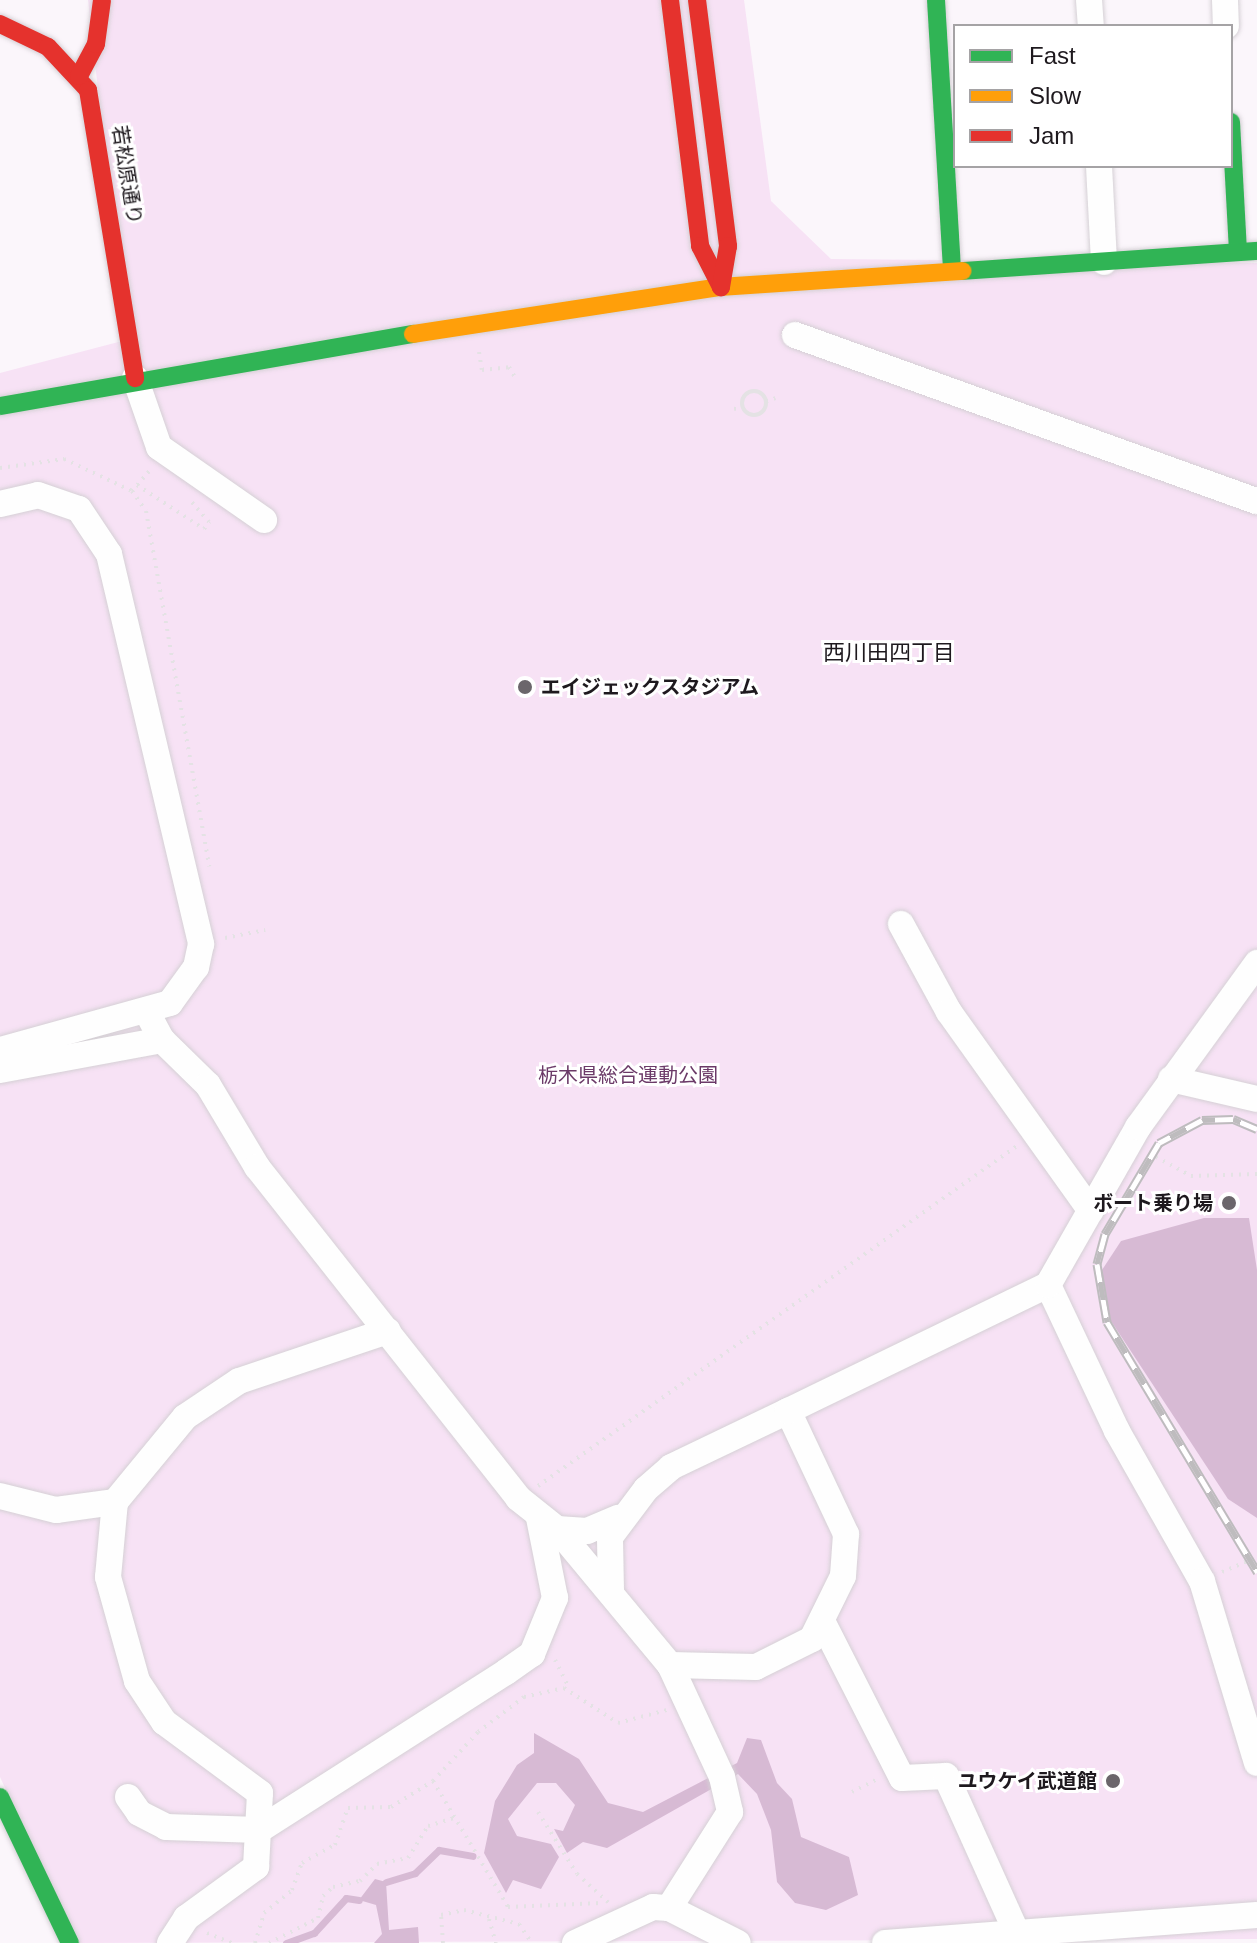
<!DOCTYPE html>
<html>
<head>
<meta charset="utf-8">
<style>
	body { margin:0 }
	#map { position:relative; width:1257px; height:1943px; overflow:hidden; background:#fbf6fb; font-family:Helvetica,"Noto Sans JP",sans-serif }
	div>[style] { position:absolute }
	.green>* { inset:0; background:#f7e2f5 }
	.water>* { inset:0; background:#d7bad4 }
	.stream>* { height:7px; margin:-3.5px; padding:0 3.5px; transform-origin:3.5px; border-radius:3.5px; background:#d7bad4 }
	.path>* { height:4px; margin-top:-2px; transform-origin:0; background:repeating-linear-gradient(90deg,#e4e2e4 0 2px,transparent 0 8px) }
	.path>.ring { margin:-2px; padding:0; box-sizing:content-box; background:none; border:4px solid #e4e2e4; border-radius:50% }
	.roads { filter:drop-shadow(0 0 2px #d5d0d5) drop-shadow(0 0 2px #d5d0d5) }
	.street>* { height:26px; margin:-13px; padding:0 13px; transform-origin:13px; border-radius:13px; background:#fefefe }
	.fast>* { height:18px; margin:-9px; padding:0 9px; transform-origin:9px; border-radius:9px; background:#30b455 }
	.slow>* { height:18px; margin:-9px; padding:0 9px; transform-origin:9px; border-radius:9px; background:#ff9f0a }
	.jam>* { height:18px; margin:-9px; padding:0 9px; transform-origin:9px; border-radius:9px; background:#e5322d }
	.rail>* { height:9px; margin-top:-4.5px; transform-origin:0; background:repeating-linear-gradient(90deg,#fff 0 18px,#bebcbe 0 36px); box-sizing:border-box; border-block:2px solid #bebcbe }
	.dots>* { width:22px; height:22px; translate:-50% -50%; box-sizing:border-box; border:4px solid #fff; border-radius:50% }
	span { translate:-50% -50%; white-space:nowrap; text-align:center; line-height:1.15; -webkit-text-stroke:6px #fff; paint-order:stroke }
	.street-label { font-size:20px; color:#1e191e }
	.poi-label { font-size:20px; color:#1e191e; font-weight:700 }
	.left { translate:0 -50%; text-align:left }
	.right { translate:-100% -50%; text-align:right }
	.park-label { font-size:20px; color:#6b3a68 }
	.neighbourhood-label { font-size:22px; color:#1e191e }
	.legend { position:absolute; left:953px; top:24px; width:280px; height:144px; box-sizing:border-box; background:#fff; border:2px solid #a5a3a5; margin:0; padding:10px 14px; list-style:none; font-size:24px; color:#1e191e }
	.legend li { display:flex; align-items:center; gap:16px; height:40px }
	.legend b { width:40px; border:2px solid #a5a3a5 }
</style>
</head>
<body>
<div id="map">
	<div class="green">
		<i style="clip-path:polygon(88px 0,744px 0,771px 201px,831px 259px,1257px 263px,1257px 1939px,77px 1943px,0 1777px,0 373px,126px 340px)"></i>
	</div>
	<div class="water">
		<i style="clip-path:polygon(1204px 1218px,1249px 1218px,1257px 1270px,1257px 1518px,1228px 1499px,1111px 1321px,1102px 1291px,1100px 1273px,1121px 1241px)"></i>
		<i style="clip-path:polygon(534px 1733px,579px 1759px,608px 1803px,643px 1812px,737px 1763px,747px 1738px,761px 1740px,777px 1783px,792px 1799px,801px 1837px,849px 1857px,858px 1895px,826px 1910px,795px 1903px,777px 1882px,771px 1830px,757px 1794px,738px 1774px,607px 1848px,583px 1842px,567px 1853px,554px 1829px,563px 1831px,575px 1805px,556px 1783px,537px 1783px,508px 1819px,517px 1836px,551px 1844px,559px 1857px,541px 1889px,513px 1880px,506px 1893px,484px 1853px,495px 1801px,517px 1765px,534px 1753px)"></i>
		<i style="clip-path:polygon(375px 1879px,386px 1882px,389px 1930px,418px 1927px,419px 1943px,374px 1943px,382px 1934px,376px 1905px,359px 1900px)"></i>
	</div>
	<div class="stream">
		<i style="left:386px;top:1882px;width:30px;rotate:-17deg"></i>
		<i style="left:415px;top:1873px;width:33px;rotate:-44deg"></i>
		<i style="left:439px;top:1850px;width:34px;rotate:10deg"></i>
		<i style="left:286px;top:1943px;width:30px;rotate:-20deg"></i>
		<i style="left:314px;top:1933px;width:47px;rotate:-47.6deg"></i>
		<i style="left:346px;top:1898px;width:13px;rotate:9deg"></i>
	</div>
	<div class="path">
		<i style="left:479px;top:352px;width:18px;rotate:81deg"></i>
		<i style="left:482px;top:370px;width:27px;rotate:-6deg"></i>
		<i style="left:509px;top:367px;width:14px;rotate:60deg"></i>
		<i class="ring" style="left:742px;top:391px;width:20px;height:20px"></i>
		<i style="left:766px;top:401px;width:10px;rotate:-17deg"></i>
		<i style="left:734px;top:409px;width:9px;rotate:-13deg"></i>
		<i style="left:0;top:468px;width:65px;rotate:-8deg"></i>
		<i style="left:64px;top:459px;width:75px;rotate:25.2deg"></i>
		<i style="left:132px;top:491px;width:24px;rotate:55deg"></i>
		<i style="left:146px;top:511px;width:361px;rotate:79.9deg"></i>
		<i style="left:137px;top:485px;width:80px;rotate:33.3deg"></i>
		<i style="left:204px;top:529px;width:9px;rotate:-54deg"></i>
		<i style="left:209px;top:522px;width:29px;rotate:-131deg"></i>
		<i style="left:132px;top:491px;width:29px;rotate:-49deg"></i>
		<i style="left:225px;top:938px;width:41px;rotate:-11.3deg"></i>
		<i style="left:1149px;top:1153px;width:48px;rotate:28.7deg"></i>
		<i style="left:1191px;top:1176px;width:66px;rotate:-1.7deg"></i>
		<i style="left:538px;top:1486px;width:587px;rotate:-35.37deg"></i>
		<i style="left:1222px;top:1572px;width:38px;rotate:-23deg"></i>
		<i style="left:555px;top:1660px;width:31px;rotate:63deg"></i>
		<i style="left:433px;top:1781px;width:147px;rotate:59.2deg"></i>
		<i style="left:508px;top:1907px;width:93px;rotate:-2.5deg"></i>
		<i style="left:852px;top:1792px;width:29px;rotate:-27deg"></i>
		<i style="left:538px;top:1812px;width:73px;rotate:57.8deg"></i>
		<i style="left:577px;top:1874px;width:43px;rotate:42.2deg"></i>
		<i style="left:489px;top:1919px;width:25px;rotate:74deg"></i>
		<i style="left:207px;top:1933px;width:27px;rotate:22deg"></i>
		<i style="left:255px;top:1943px;width:31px;rotate:-73deg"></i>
		<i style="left:264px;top:1913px;width:36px;rotate:-39deg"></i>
		<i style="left:292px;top:1890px;width:29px;rotate:-70deg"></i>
		<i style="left:302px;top:1863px;width:38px;rotate:-29deg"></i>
		<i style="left:335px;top:1845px;width:39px;rotate:-71deg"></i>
		<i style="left:348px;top:1808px;width:43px;rotate:-1.3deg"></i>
		<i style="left:391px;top:1807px;width:49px;rotate:-31.8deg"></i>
		<i style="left:433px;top:1781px;width:67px;rotate:-47.4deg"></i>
		<i style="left:478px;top:1732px;width:58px;rotate:-37.3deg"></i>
		<i style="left:524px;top:1697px;width:41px;rotate:-12.7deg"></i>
		<i style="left:564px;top:1688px;width:64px;rotate:32.9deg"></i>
		<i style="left:618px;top:1723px;width:51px;rotate:-14.9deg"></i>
		<i style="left:269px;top:1943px;width:55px;rotate:-27deg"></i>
		<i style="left:318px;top:1918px;width:23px;rotate:-77deg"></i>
		<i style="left:323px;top:1896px;width:13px;rotate:-42deg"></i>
		<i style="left:333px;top:1887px;width:28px;rotate:-13deg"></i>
		<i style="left:360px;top:1881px;width:24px;rotate:-45deg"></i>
		<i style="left:377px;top:1864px;width:32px;rotate:-11deg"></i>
		<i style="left:408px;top:1858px;width:38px;rotate:-58deg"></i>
		<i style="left:428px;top:1826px;width:31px;rotate:-17deg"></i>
		<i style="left:443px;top:1943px;width:28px;rotate:-94deg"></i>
		<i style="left:441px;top:1915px;width:24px;rotate:-12deg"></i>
		<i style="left:464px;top:1910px;width:57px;rotate:14.3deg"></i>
		<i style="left:519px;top:1924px;width:23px;rotate:56deg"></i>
	</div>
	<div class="roads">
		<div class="street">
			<i style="left:1089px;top:0;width:26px;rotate:86deg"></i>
			<i style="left:1225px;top:0;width:26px;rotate:88deg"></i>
			<i style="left:1099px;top:166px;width:96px;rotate:87deg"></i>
			<i style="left:795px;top:335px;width:491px;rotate:19.8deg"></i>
			<i style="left:135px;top:378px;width:73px;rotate:70.8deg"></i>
			<i style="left:159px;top:447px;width:128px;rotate:34.8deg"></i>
			<i style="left:0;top:504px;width:39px;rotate:-13deg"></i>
			<i style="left:38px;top:495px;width:43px;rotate:18.9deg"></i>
			<i style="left:79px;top:509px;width:54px;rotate:56.3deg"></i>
			<i style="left:109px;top:554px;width:401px;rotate:76.7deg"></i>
			<i style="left:201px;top:944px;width:24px;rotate:102deg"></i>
			<i style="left:196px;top:967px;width:44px;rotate:125.8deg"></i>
			<i style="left:170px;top:1003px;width:176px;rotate:164.5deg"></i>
			<i style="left:901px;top:924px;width:100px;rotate:61.4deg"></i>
			<i style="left:949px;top:1012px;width:244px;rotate:54.5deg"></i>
			<i style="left:148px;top:1014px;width:30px;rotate:62deg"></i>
			<i style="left:162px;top:1040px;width:64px;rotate:44.4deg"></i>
			<i style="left:208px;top:1085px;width:96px;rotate:59.1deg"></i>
			<i style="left:257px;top:1167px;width:422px;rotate:51.7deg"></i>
			<i style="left:518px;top:1498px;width:50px;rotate:38.5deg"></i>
			<i style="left:557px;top:1529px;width:177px;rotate:50.3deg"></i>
			<i style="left:670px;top:1665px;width:123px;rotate:65.1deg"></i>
			<i style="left:722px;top:1777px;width:36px;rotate:77deg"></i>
			<i style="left:730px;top:1812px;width:114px;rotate:122.4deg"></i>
			<i style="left:0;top:1070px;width:165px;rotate:-10.5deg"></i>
			<i style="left:1171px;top:1079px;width:88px;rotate:13.1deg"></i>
			<i style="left:1048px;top:1285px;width:161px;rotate:64.7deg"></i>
			<i style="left:1117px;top:1431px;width:172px;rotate:60.5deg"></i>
			<i style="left:1202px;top:1581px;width:190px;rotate:73.2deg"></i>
			<i style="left:0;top:1496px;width:58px;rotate:14deg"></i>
			<i style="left:56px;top:1510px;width:60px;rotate:-7.7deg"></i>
			<i style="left:557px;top:1529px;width:30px;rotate:4deg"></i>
			<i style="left:587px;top:1531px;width:34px;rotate:-23deg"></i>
			<i style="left:611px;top:1591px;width:54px;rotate:-91.1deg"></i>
			<i style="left:610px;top:1537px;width:60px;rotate:-53.1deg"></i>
			<i style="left:646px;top:1489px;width:33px;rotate:-41deg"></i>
			<i style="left:671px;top:1467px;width:130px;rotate:-25.6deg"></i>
			<i style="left:823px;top:1623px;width:174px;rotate:63deg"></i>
			<i style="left:902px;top:1778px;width:44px;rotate:-2.6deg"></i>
			<i style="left:946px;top:1776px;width:178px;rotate:65.7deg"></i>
			<i style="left:670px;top:1665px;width:86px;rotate:1.3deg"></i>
			<i style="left:756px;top:1667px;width:63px;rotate:-26.6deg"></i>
			<i style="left:812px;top:1639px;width:70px;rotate:-63.8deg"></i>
			<i style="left:843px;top:1576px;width:42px;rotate:-85.9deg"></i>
			<i style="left:846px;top:1534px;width:136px;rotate:-115.2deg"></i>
			<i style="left:788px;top:1411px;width:289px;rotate:-25.9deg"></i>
			<i style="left:1048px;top:1285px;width:182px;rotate:-60.3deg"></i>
			<i style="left:1138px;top:1127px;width:203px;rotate:-54deg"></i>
			<i style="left:128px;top:1797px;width:19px;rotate:55deg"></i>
			<i style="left:139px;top:1813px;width:30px;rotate:27deg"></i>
			<i style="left:166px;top:1827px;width:93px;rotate:1.8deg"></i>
			<i style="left:259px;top:1830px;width:293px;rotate:-32.6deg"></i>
			<i style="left:506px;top:1672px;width:32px;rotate:-35deg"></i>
			<i style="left:532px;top:1654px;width:61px;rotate:-67.7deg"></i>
			<i style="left:555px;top:1598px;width:82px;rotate:-101.3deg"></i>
			<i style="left:170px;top:1943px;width:30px;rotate:-57deg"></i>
			<i style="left:186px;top:1918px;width:87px;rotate:-36.1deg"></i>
			<i style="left:256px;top:1867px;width:74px;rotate:-86.9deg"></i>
			<i style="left:260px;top:1793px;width:119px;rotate:-143.5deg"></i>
			<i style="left:164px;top:1722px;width:49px;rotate:-123.4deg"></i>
			<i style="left:137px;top:1681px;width:108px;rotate:-105.6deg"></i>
			<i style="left:108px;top:1577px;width:75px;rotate:-84.7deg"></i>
			<i style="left:115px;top:1502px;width:110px;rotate:-50.5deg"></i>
			<i style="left:185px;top:1417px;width:65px;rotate:-33.7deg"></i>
			<i style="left:239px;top:1381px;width:157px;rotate:-18.6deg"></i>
			<i style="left:575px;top:1943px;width:86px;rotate:-24.8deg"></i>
			<i style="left:653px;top:1907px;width:16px;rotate:4deg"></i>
			<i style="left:669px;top:1908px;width:77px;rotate:26.9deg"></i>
			<i style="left:885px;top:1943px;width:373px;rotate:-4.3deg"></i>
		</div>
		<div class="fast">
			<i style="left:936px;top:0;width:271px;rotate:86.6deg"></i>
			<i style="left:1231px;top:122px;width:129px;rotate:86.9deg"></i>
			<i style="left:962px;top:271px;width:296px;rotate:-3.9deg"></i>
			<i style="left:0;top:406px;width:419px;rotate:-9.9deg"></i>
			<i style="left:0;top:1797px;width:162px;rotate:64.4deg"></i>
		</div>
		<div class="slow">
			<i style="left:413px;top:334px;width:312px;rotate:-8.7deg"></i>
			<i style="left:721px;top:287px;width:242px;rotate:-3.8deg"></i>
		</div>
		<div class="jam">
			<i style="left:670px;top:0;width:248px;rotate:83deg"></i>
			<i style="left:700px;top:246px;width:46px;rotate:62.9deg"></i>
			<i style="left:697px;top:0;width:248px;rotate:82.8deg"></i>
			<i style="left:728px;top:246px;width:42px;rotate:99.7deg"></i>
			<i style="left:0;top:24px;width:53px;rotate:25.6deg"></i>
			<i style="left:48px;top:47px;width:59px;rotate:47.1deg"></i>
			<i style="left:88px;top:90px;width:292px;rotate:80.7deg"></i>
			<i style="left:79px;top:76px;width:36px;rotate:-62deg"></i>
			<i style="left:96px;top:44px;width:44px;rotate:-82.2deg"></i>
		</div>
	</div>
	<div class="rail">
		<i style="left:1257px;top:1129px;width:26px;rotate:-157deg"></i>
		<i style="left:1233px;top:1119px;width:31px;rotate:178deg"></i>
		<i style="left:1202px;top:1120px;width:49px;rotate:151.9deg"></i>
		<i style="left:1159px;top:1143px;width:106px;rotate:120.7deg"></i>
		<i style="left:1105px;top:1234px;width:31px;rotate:105deg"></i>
		<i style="left:1097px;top:1264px;width:59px;rotate:80.2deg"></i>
		<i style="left:1107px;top:1322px;width:292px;rotate:59deg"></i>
	</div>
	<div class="dots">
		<i style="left:525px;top:687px;background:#6b666b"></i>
		<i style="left:1229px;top:1203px;background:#6b666b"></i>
		<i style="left:1113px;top:1781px;background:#6b666b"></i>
	</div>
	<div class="street-label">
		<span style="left:127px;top:175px;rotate:81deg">若松原通り</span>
	</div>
	<div class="poi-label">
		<span class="left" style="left:541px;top:687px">エイジェックスタジアム</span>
		<span class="right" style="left:1213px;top:1203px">ボート乗り場</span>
		<span class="right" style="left:1097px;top:1781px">ユウケイ武道館</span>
	</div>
	<div class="park-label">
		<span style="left:628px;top:1075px">栃木県総合運動公園</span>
	</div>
	<div class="neighbourhood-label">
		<span style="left:889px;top:653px">西川田四丁目</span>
	</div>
	<ul class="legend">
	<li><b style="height:10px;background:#30b455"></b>Fast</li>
	<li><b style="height:10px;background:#ff9f0a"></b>Slow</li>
	<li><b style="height:10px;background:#e5322d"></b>Jam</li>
	</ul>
</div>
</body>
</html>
